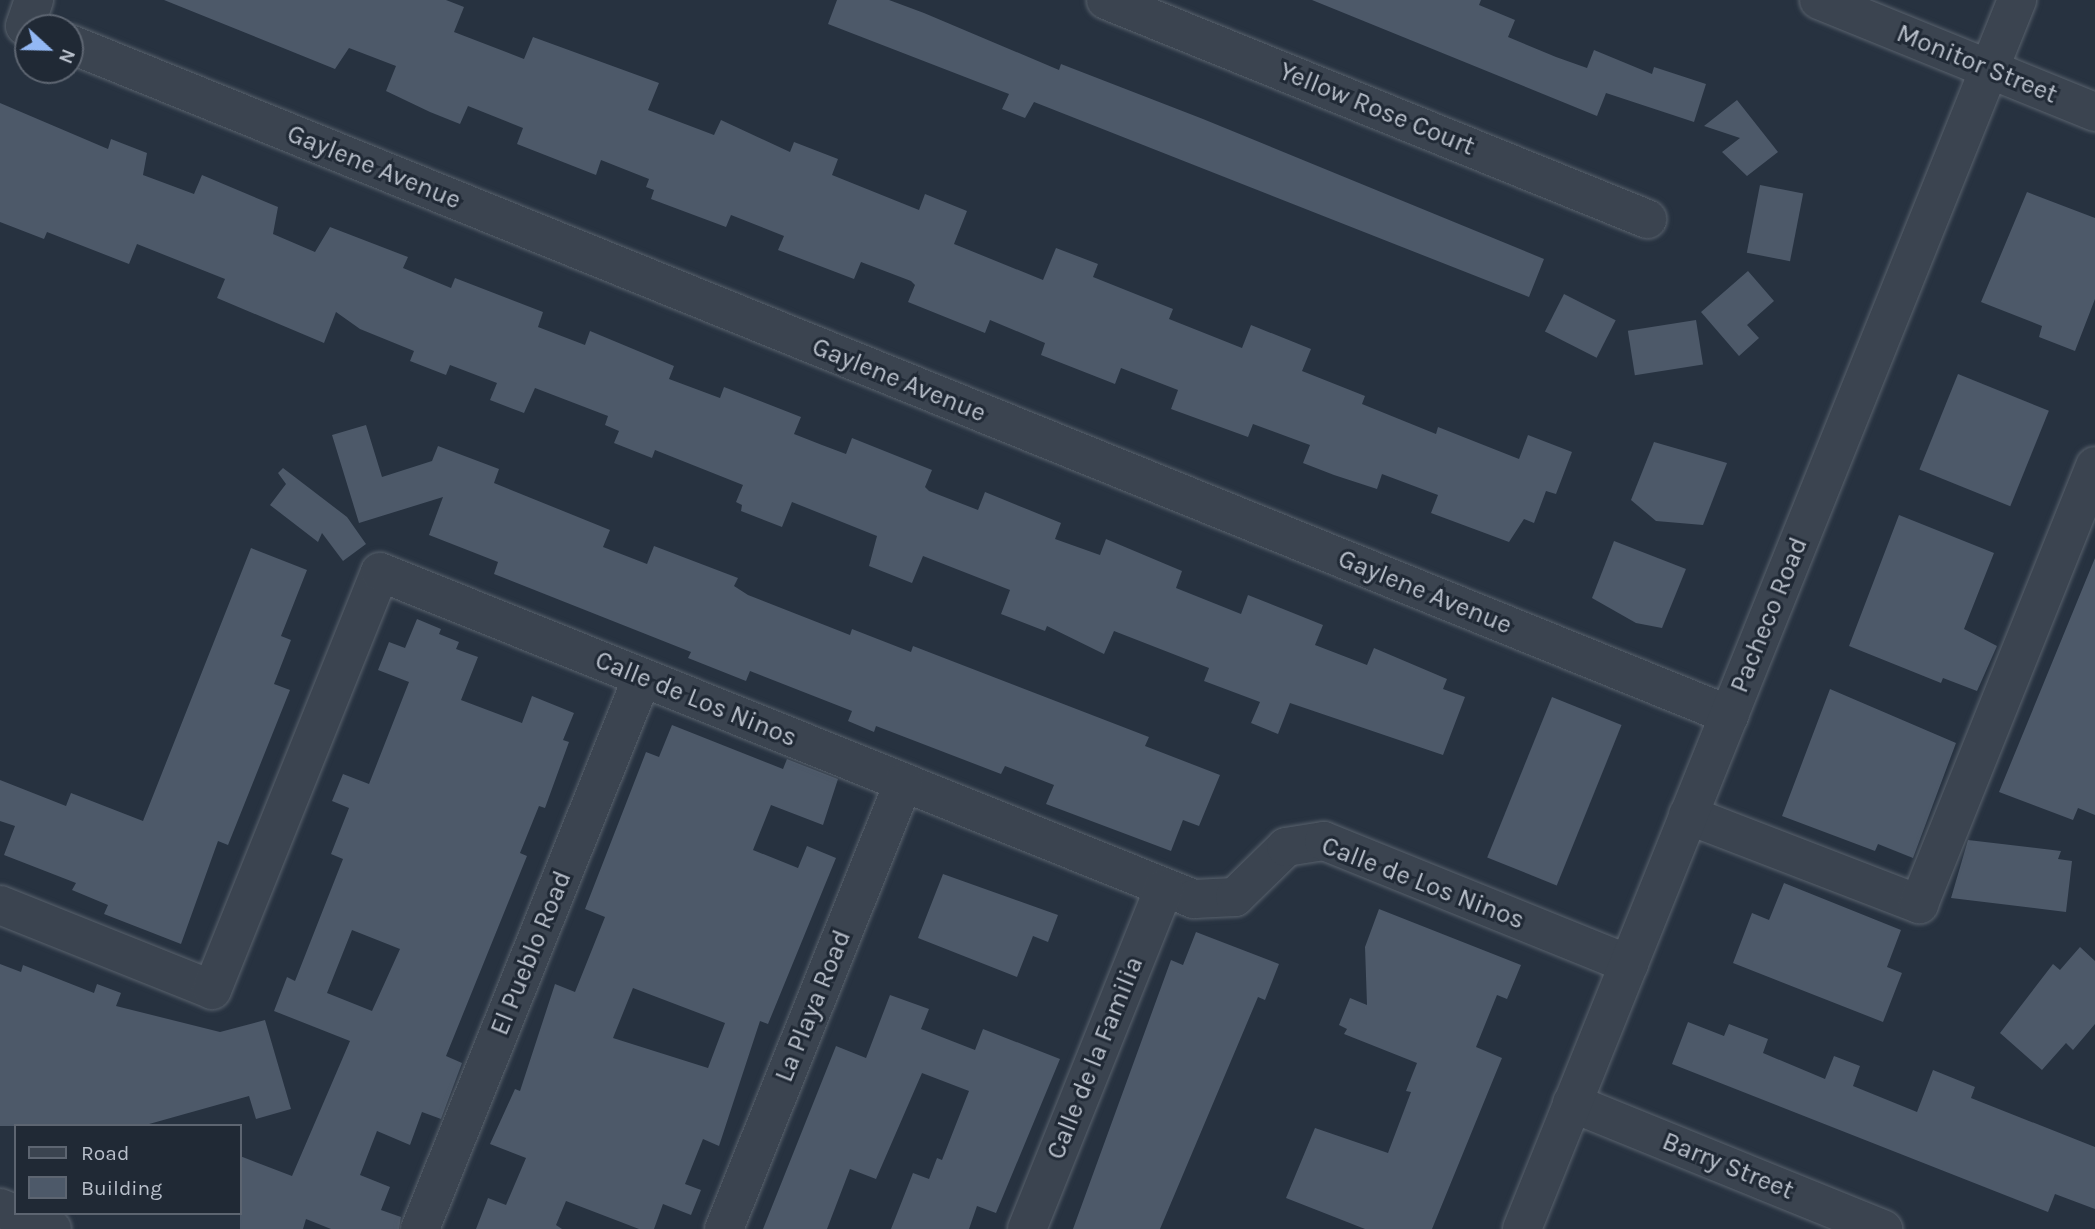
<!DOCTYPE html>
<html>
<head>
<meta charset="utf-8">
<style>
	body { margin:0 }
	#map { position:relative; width:2095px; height:1229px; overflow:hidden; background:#273240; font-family:Karla,sans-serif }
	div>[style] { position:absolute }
	.building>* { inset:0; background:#4d5969; transform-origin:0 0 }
	.roads { filter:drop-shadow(0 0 2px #59626d) drop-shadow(0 0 2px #59626d) }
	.minor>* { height:38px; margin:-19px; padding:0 19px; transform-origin:19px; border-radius:19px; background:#3b4450 }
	span { translate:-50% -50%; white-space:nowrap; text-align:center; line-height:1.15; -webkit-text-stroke:6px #202935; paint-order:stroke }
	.street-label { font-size:26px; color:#b8bfca }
	.legend { position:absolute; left:14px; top:1124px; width:228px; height:91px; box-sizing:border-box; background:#202935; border:2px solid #5d6571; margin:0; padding:9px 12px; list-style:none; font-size:21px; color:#b8bfca }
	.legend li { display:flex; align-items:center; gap:14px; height:35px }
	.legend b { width:35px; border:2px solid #5d6571 }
	.north { position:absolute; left:14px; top:14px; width:70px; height:70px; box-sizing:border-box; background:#202935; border:2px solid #5d6571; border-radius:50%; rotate:112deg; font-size:19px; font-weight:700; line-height:28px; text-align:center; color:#b8bfca }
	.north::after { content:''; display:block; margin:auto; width:24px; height:32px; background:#93b8f4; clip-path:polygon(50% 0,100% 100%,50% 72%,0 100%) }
</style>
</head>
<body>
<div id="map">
	<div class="building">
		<i style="clip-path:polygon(164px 0,446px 0,464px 7px,454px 32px,524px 59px,533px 37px,659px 83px,648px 110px,714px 135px,721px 120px,790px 152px,794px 142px,838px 159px,832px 175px,919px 210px,925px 194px,967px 211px,954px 244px,1043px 280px,1056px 248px,1098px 264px,1093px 277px,1173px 309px,1169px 319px,1242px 348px,1251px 325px,1311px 349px,1302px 371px,1365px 396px,1362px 404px,1436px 434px,1438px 427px,1519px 459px,1528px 435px,1572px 452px,1556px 494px,1546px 491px,1534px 523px,1524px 519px,1509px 542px,1431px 513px,1438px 495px,1382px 474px,1377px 489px,1334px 475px,1303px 463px,1310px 445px,1253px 424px,1248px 437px,1171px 409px,1178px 390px,1121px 368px,1115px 384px,1041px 355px,1045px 343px,990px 320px,985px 333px,908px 302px,915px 285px,911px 281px,861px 262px,854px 279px,778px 250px,784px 236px,731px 215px,726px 227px,651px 199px,654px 190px,646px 187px,649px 179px,601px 160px,596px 175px,517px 144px,523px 128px,468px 106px,460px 124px,430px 112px,386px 91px,396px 66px,349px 48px,335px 69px)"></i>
		<i style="clip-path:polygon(837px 0,889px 0,924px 13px,1059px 70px,1061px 64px,1203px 119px,1544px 259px,1529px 297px,1034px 102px,1025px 118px,1002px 109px,1009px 94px,828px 24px)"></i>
		<i style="clip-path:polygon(1312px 0,1481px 0,1479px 5px,1515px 20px,1508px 37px,1556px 57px,1587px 68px,1594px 50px,1652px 74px,1654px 67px,1706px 84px,1694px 122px,1606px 93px,1597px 116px)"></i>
		<i style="clip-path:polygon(1737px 100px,1778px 152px,1747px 176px,1722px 152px,1740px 138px,1704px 126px)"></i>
		<i style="clip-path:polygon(0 103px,108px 149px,111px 139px,147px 153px,143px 175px,194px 194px,202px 175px,278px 207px,273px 234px,315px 252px,330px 227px,408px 257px,403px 268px,451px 288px,455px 278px,543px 312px,538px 327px,585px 345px,590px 331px,674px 366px,669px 379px,720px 398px,724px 387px,801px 417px,794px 434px,822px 445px,846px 454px,852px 438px,932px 470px,925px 487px,929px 491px,978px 510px,985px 492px,1061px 523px,1055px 539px,1100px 555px,1106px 539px,1182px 571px,1176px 588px,1241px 614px,1248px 595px,1323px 625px,1315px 645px,1367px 665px,1374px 648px,1447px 679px,1443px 689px,1465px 697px,1443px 755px,1290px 703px,1278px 734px,1251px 723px,1260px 702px,1204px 681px,1209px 668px,1114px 631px,1104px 654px,1047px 626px,1045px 631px,1001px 614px,1010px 590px,923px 556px,912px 583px,869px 566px,877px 536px,792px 502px,782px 527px,741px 511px,742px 505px,736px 502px,743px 485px,655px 450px,652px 458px,614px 443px,619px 431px,605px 425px,608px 416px,535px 388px,524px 413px,490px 400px,497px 383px,450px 365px,446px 375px,410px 361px,414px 351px,360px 329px,336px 312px,324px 343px,217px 298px,225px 279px,137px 244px,129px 264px,47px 232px,44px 239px,0 222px)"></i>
		<i style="left:1760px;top:185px;width:44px;height:69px;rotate:11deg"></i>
		<i style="clip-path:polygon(2027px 192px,2095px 218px,2095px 299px,2075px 351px,2039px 337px,2042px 326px,1981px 302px)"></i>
		<i style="clip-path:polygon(1748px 271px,1774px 301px,1747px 325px,1759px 338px,1739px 356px,1701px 312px)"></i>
		<i style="left:1564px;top:294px;width:58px;height:42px;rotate:27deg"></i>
		<i style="left:1696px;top:320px;width:45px;height:69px;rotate:81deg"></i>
		<i style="left:1958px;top:374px;width:98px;height:103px;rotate:22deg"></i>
		<i style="clip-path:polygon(366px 425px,382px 477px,432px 461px,438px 446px,499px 469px,494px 483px,610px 530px,603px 547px,647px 564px,654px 546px,738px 578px,734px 586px,748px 595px,850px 635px,852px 629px,911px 652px,913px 646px,1149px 737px,1145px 746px,1220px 775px,1199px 826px,1183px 820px,1171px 851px,1046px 804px,1054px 785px,1005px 766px,1001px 774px,876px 726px,874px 732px,848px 721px,852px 711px,750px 671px,746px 681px,688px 658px,691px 652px,494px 574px,498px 562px,429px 535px,443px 497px,359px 523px,332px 435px)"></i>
		<i style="clip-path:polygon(1654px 442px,1727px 463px,1703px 525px,1656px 521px,1631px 500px)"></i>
		<i style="clip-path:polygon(283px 468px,347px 517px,366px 544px,343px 561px,322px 533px,318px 542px,270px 505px,286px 484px,278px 473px)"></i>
		<i style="clip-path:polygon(1899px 515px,1994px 553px,1964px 629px,1997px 646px,1977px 691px,1943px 678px,1941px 683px,1849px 646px)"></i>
		<i style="clip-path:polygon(1614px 541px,1686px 569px,1662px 628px,1636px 623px,1592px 598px)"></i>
		<i style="clip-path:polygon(251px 548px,307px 570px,281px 636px,291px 640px,274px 684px,290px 690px,228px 845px,218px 841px,181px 944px,104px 914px,108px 905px,72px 890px,76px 883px,4px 855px,15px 826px,0 821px,0 780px,66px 806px,71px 793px,143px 821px)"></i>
		<i style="clip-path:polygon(2095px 558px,2095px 815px,2078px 808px,2073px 820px,1999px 792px)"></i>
		<i style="clip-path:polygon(evenodd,417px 619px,441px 629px,439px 634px,459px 642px,456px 649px,478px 657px,461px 700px,522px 723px,532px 696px,574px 713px,563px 740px,569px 742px,545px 808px,539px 806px,520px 853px,527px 856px,446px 1056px,462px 1063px,441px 1119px,422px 1112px,410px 1145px,377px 1131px,360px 1175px,390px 1187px,381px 1210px,401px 1217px,399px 1229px,331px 1229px,306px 1219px,303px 1229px,240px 1229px,240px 1156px,292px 1176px,350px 1041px,274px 1011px,287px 977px,295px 981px,343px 859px,331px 854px,349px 808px,332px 801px,343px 774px,369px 784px,409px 682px,378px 670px,389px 642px,405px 648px,417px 619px,352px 930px,400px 949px,372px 1011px,327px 993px,352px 930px)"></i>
		<i style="clip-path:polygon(1830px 689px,1956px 743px,1913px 858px,1878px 844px,1875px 851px,1782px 816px)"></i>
		<i style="left:1552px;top:697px;width:75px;height:173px;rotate:22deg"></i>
		<i style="clip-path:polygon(evenodd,672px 725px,783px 769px,787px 759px,838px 779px,823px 825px,771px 805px,753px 850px,798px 868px,807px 846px,836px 858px,768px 1024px,760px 1021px,719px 1146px,703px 1139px,685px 1184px,701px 1190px,691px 1215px,663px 1204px,654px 1229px,639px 1229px,566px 1201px,556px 1225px,562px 1229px,476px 1229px,488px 1198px,506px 1205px,526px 1158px,490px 1144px,515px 1089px,520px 1091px,555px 984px,575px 992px,605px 917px,585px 909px,646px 752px,659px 757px,672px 725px,633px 988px,725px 1023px,708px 1068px,613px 1038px,633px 988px)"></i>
		<i style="clip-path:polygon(1968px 840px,2061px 851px,2058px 859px,2072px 861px,2066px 912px,1951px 898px)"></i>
		<i style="clip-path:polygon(943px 874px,1058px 915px,1048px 942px,1033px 936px,1017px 977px,918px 938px)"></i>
		<i style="clip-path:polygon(1784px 883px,1901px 930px,1887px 967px,1902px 973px,1883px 1022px,1733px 963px,1752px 913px,1769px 920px)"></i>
		<i style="clip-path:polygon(1379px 909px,1521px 965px,1507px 999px,1497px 995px,1476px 1047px,1502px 1058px,1432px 1229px,1365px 1229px,1286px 1198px,1315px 1128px,1388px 1153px,1411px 1092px,1406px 1091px,1417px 1063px,1344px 1034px,1347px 1029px,1339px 1025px,1350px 998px,1367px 1005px,1365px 947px)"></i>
		<i style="clip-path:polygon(1196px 932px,1279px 964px,1265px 1000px,1258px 997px,1160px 1229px,1073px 1229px,1171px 960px,1183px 965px)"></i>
		<i style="clip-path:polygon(2080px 947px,2095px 961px,2095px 1024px,2073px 1050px,2066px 1043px,2042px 1070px,2000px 1033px,2053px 964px,2060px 970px)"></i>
		<i style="clip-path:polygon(0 964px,21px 972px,23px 965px,94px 993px,97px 984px,121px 993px,116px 1006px,220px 1032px,265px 1020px,291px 1109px,256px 1119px,249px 1096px,142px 1126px,0 1126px)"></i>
		<i style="clip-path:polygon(890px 995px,929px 1009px,921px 1029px,975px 1050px,983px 1029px,1060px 1059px,996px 1213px,977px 1206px,969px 1229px,891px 1229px,913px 1173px,929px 1179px,937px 1158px,942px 1160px,969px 1091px,922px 1073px,876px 1179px,850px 1169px,827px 1229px,763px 1229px,836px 1046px,866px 1058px)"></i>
		<i style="clip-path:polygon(1688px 1022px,1724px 1036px,1729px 1024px,1768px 1039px,1763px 1053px,1825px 1079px,1834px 1056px,1860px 1066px,1853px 1086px,1917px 1112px,1933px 1070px,1975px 1087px,1971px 1098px,2095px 1147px,2095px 1209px,2055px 1194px,2048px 1212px,1672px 1064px)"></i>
	</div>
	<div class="roads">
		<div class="minor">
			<i style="left:1106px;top:0;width:584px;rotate:22.04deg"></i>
			<i style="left:1819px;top:0;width:298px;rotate:22.1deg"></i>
			<i style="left:31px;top:28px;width:6px;rotate:-162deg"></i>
			<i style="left:25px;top:26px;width:28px;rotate:-71deg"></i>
			<i style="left:70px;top:44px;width:1790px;rotate:22.02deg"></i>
			<i style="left:1688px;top:815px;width:248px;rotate:21.1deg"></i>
			<i style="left:1919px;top:904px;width:472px;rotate:-68.1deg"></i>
			<i style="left:0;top:905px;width:228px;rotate:21.8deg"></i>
			<i style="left:212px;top:990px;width:450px;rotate:-68.1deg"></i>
			<i style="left:380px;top:572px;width:877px;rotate:21.89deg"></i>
			<i style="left:1194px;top:899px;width:41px;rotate:-2.8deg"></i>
			<i style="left:1235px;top:897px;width:71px;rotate:-44.4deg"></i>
			<i style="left:1286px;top:847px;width:38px;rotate:-9deg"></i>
			<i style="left:1324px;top:841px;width:329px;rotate:22deg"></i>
			<i style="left:1572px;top:1103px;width:336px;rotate:22.1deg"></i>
			<i style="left:0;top:1208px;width:56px;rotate:22deg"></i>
			<i style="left:420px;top:1229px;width:594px;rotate:-68.06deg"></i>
			<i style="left:724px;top:1229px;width:481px;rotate:-68.1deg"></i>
			<i style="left:1027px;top:1229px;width:367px;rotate:-68.1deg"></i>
			<i style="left:1522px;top:1229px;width:1325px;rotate:-68.06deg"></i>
		</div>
	</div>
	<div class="street-label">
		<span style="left:1977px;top:64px;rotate:22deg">Monitor Street</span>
		<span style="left:1377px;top:109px;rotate:22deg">Yellow Rose Court</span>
		<span style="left:374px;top:167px;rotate:22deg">Gaylene Avenue</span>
		<span style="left:899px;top:380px;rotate:22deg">Gaylene Avenue</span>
		<span style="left:1425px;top:592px;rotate:22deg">Gaylene Avenue</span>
		<span style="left:1769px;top:615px;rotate:-68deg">Pacheco Road</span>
		<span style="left:696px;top:699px;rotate:22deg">Calle de Los Ninos</span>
		<span style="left:1423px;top:883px;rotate:21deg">Calle de Los Ninos</span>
		<span style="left:531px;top:953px;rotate:-68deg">El Pueblo Road</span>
		<span style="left:813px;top:1006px;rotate:-68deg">La Playa Road</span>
		<span style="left:1095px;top:1058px;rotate:-68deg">Calle de la Familia</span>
		<span style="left:1728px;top:1166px;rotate:22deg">Barry Street</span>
	</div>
	<ul class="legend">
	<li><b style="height:9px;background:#3b4450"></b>Road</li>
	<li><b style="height:19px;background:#4d5969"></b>Building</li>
	</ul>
	<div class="north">N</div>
</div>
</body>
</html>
